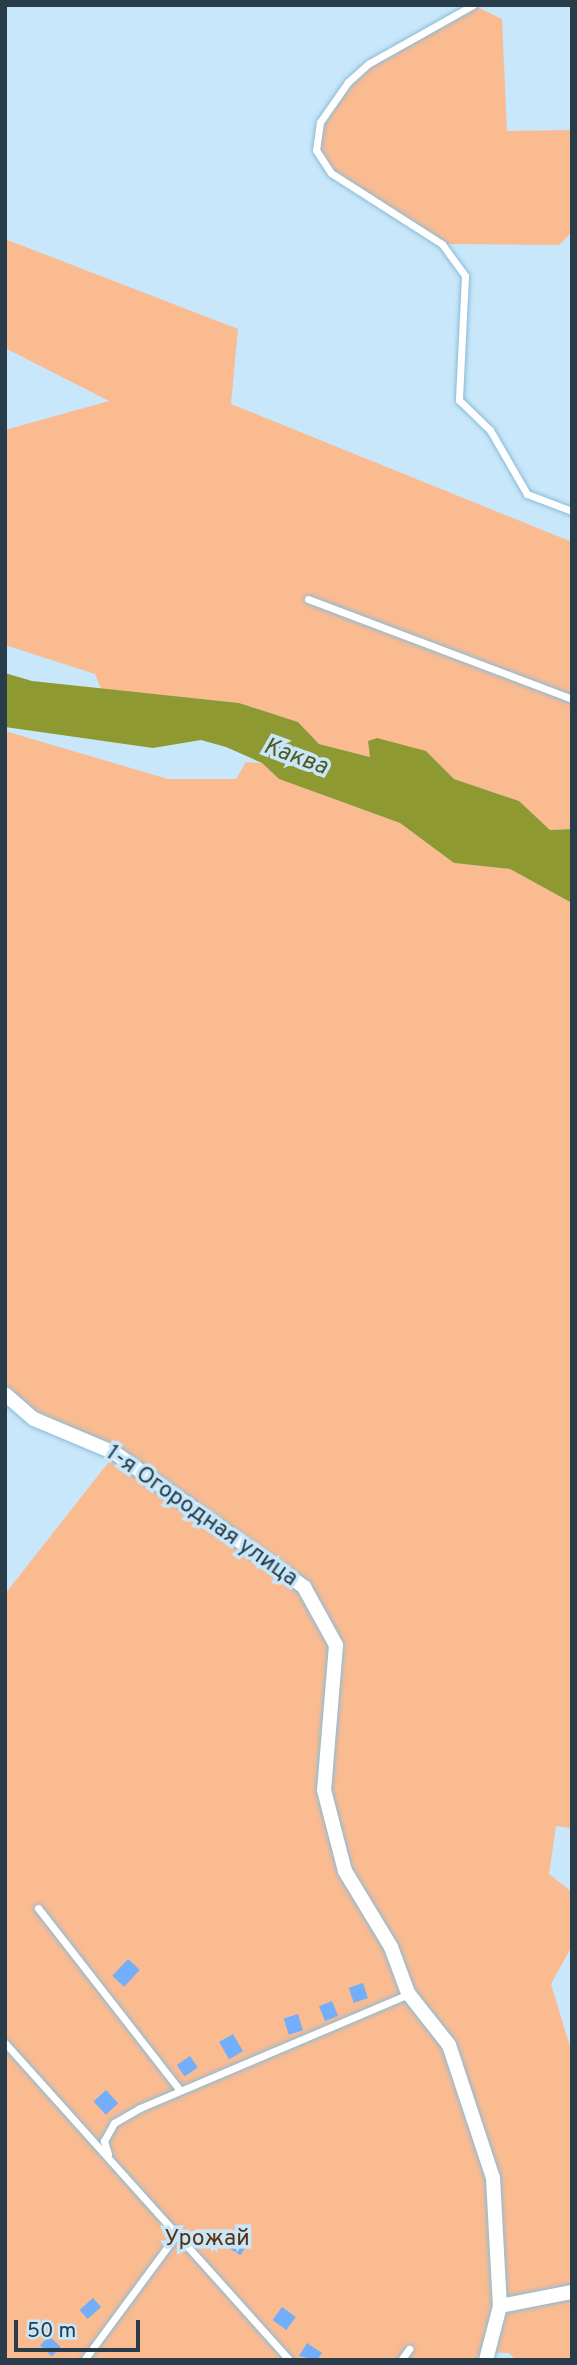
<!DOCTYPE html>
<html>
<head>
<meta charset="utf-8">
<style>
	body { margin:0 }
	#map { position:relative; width:577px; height:2365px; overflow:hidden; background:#c9e7fa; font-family:Overpass,sans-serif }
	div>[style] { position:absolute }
	.green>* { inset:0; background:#fabb91 }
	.water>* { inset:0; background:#8f9932 }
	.building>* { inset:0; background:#72aef9; transform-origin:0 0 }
	.roads { filter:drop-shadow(0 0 2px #89bbd8) drop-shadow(0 0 2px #89bbd8) }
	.lane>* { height:7px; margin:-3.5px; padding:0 3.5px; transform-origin:3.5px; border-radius:3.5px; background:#fff }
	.street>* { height:14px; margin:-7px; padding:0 7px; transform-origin:7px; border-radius:7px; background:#fff }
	span { translate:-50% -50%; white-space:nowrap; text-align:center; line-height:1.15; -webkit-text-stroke:7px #c9e7fa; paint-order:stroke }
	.street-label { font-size:23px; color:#283d49 }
	.park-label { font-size:23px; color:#5c3212 }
	.water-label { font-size:24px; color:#525823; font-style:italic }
	.frame { position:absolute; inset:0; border:7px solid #283d49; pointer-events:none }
	.scale { position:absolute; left:14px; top:2320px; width:126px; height:32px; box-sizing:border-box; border:4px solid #283d49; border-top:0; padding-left:9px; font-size:21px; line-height:24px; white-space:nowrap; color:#283d49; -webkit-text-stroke:5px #c9e7fa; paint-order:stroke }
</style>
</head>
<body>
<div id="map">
	<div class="green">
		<i style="clip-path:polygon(473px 5px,502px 19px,507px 131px,572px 130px,572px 232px,559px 245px,442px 244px,331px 173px,316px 150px,320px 122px,335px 97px,368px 64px)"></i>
		<i style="clip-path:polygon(5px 239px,238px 329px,231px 404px,572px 542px,572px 829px,550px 830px,519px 801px,454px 779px,426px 751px,368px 741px,371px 757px,319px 744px,298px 722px,239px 703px,101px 689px,95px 674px,5px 645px,5px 430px,109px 401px,5px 348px)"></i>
		<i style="clip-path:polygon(5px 731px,168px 779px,236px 779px,246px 762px,262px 763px,279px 779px,400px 823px,454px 863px,510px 869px,572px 903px,572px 1828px,556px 1826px,549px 1874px,572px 1892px,572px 1946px,551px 1984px,572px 2053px,572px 2360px,516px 2360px,509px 2353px,488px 2352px,486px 2360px,5px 2360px,5px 1594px,115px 1454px,34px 1419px,5px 1394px)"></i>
	</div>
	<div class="water">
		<i style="clip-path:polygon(5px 673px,32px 681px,239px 703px,298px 722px,319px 744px,370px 757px,368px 741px,377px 738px,426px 751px,454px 779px,519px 801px,550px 830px,572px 829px,572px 903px,510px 869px,454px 863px,400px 823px,279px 779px,262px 763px,226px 747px,201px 740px,153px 748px,5px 727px)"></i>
	</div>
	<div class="building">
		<i style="left:128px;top:1959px;width:16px;height:23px;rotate:43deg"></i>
		<i style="left:363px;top:1983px;width:16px;height:15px;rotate:72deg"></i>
		<i style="left:332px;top:2001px;width:16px;height:14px;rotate:68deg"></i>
		<i style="left:298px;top:2014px;width:17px;height:15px;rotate:73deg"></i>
		<i style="left:233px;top:2034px;width:20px;height:16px;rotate:60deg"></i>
		<i style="left:190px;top:2056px;width:14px;height:16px;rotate:56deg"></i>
		<i style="left:106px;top:2090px;width:18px;height:17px;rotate:47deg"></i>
		<i style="left:241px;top:2231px;width:12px;height:21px;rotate:31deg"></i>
		<i style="left:93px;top:2298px;width:12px;height:18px;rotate:48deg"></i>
		<i style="left:282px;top:2307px;width:17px;height:16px;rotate:36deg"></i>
		<i style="left:49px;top:2336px;width:16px;height:13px;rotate:43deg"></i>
		<i style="clip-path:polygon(307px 2343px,322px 2353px,317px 2360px,299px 2356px)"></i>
	</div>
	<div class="roads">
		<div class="lane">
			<i style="left:473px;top:5px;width:120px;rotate:150.7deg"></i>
			<i style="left:368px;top:64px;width:27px;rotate:138deg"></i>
			<i style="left:348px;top:82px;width:49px;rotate:125deg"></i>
			<i style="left:320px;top:122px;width:28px;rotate:98deg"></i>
			<i style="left:316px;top:150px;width:27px;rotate:57deg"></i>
			<i style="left:331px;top:173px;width:132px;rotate:32.6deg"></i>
			<i style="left:442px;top:244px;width:39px;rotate:54deg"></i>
			<i style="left:465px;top:276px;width:124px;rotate:92.8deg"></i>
			<i style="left:459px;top:400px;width:43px;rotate:44.1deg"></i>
			<i style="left:490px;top:430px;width:74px;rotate:60deg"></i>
			<i style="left:527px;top:494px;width:48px;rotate:20.7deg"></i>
			<i style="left:308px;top:599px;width:282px;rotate:20.7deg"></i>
			<i style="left:38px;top:1908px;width:228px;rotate:52.1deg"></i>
			<i style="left:5px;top:2043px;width:426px;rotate:48.1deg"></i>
			<i style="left:108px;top:2154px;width:14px;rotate:-107deg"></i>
			<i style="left:104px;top:2141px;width:21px;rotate:-61deg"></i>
			<i style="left:114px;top:2123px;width:30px;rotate:-30deg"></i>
			<i style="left:140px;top:2108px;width:291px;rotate:-23deg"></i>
			<i style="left:84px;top:2360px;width:160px;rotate:-53.6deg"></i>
			<i style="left:401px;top:2360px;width:14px;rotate:-54deg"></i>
		</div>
		<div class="street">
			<i style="left:5px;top:1394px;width:38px;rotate:41deg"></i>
			<i style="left:34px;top:1419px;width:88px;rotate:22.8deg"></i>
			<i style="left:115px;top:1453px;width:232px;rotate:35.3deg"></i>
			<i style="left:304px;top:1587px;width:66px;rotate:61.1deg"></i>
			<i style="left:336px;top:1645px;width:145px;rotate:94.7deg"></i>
			<i style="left:324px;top:1790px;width:84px;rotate:75.5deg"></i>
			<i style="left:345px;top:1871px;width:89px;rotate:58.8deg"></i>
			<i style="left:391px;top:1947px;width:49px;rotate:69.7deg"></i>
			<i style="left:408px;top:1993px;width:66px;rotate:51.7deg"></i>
			<i style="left:449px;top:2045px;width:140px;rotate:71.7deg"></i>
			<i style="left:493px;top:2178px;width:128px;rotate:86.9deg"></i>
			<i style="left:500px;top:2306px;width:56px;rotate:104.5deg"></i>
			<i style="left:500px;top:2306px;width:73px;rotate:-11deg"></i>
		</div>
	</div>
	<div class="street-label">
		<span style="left:201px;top:1517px;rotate:35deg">1-я Огородная улица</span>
	</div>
	<div class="park-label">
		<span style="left:207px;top:2240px">Урожай</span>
	</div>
	<div class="water-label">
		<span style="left:295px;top:758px;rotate:20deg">Каква</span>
	</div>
	<div class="frame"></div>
	<div class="scale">50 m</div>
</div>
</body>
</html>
